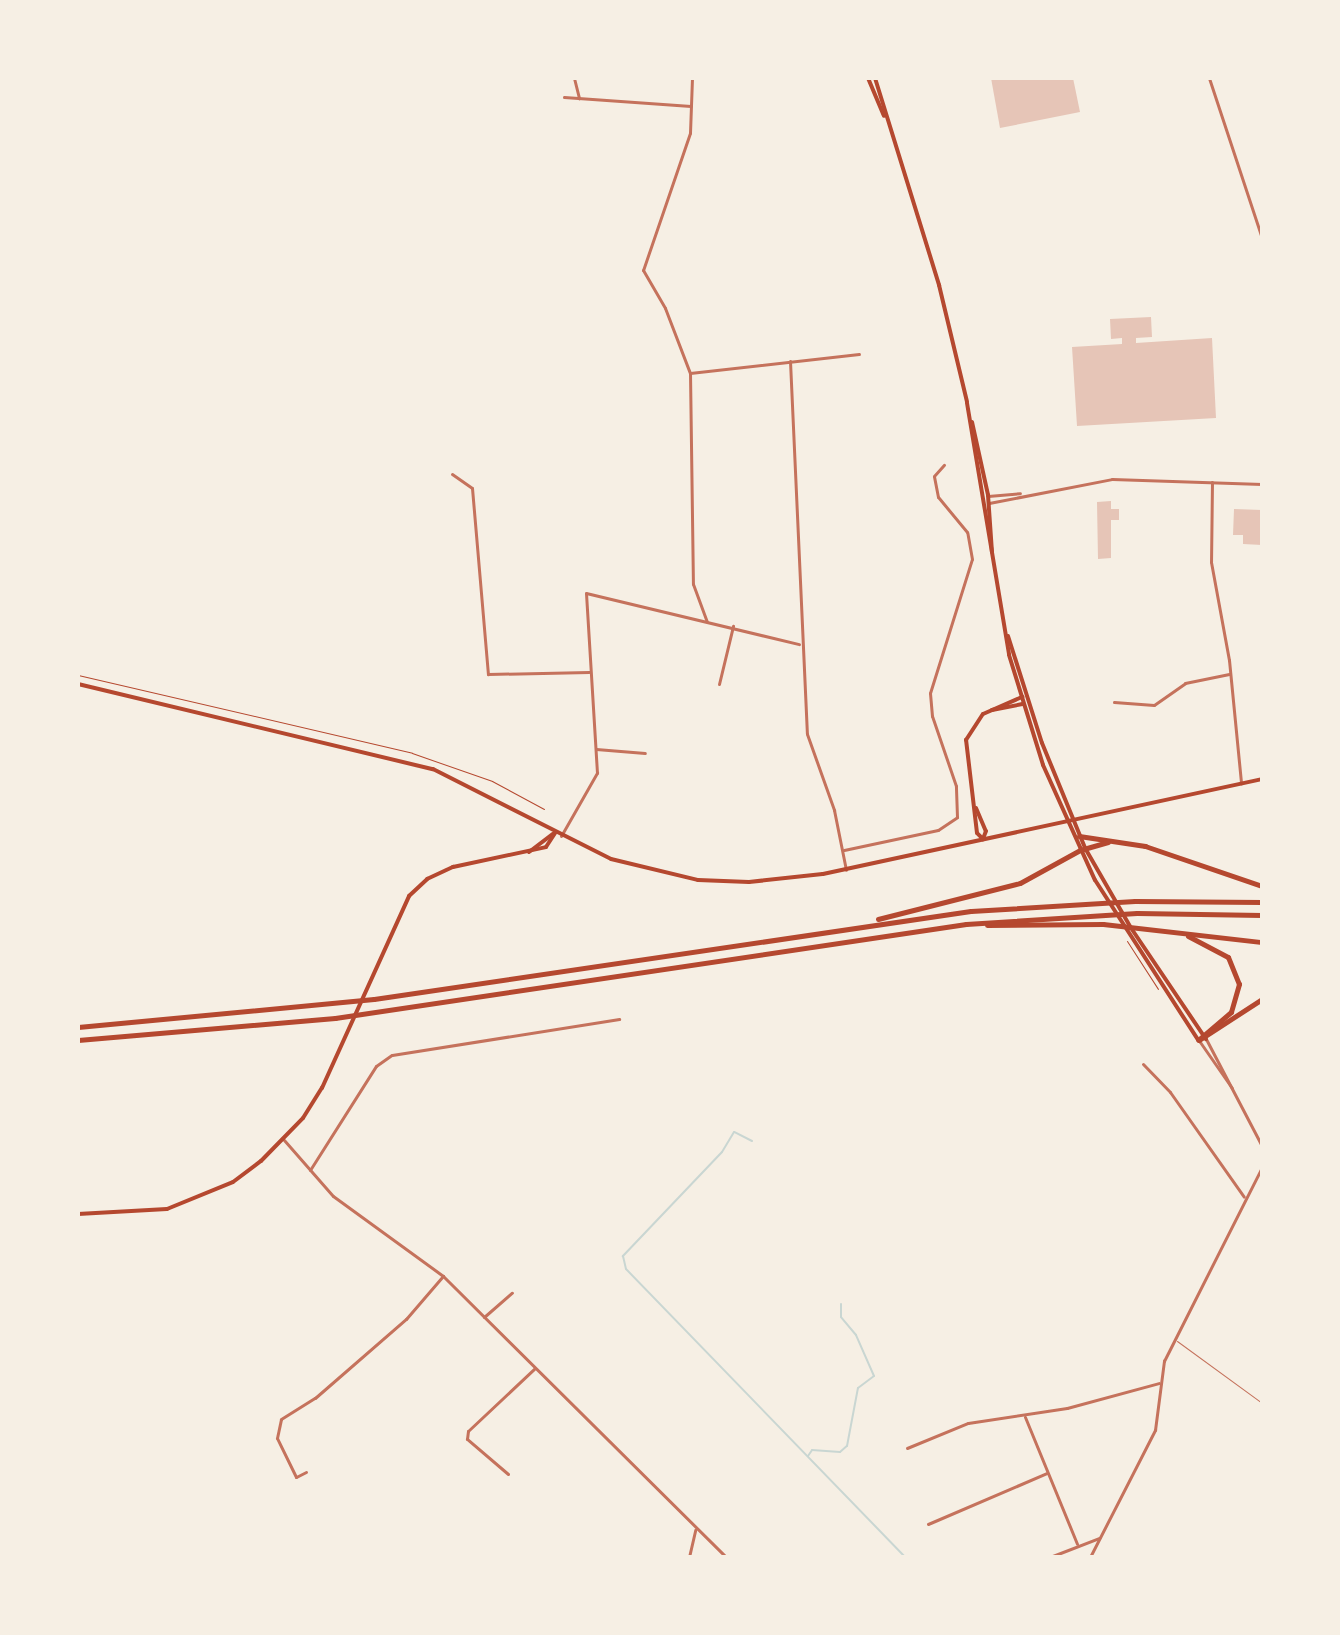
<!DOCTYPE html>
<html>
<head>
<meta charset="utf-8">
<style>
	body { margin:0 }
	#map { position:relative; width:1340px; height:1635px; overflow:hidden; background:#f6efe4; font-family:Montserrat,sans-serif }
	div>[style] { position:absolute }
	.stream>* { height:2px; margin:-1px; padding:0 1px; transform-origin:1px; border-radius:1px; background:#c9d6d2 }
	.building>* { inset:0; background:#e6c5b7 }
	.path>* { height:1px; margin:-0.5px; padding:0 0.5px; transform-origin:0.5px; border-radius:0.5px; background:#b5482f }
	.service>* { height:1px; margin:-0.5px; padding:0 0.5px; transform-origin:0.5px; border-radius:0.5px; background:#c5725c }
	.minor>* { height:3px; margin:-1.5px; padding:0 1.5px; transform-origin:1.5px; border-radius:1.5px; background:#c5725c }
	.secondary>* { height:4px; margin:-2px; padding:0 2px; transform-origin:2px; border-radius:2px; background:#b5482f }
	.primary>* { height:4px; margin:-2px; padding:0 2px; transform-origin:2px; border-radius:2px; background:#b5482f }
	.motorway>* { height:5px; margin:-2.5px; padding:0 2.5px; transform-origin:2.5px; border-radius:2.5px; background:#b5482f }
	span { translate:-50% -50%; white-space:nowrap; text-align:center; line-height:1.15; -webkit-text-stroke:6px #f6efe4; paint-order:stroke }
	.frame { position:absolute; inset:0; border:80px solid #f6efe4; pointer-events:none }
</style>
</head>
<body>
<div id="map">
	<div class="stream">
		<i style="left:752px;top:1141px;width:20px;rotate:-153deg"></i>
		<i style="left:734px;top:1132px;width:23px;rotate:121deg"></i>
		<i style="left:722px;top:1152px;width:144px;rotate:133.6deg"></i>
		<i style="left:623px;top:1256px;width:13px;rotate:77deg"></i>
		<i style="left:626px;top:1269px;width:401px;rotate:45.9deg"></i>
		<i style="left:808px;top:1456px;width:7px;rotate:-56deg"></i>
		<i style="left:812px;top:1450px;width:28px;rotate:4deg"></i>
		<i style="left:840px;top:1452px;width:9px;rotate:-41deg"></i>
		<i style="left:847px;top:1446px;width:59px;rotate:-79.3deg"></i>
		<i style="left:858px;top:1388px;width:20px;rotate:-37deg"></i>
		<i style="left:874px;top:1376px;width:45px;rotate:-113.7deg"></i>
		<i style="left:856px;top:1335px;width:23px;rotate:-130deg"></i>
		<i style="left:841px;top:1317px;width:13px;rotate:-90deg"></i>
	</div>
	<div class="building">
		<i style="clip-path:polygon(991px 78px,1073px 78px,1080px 112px,1000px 128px)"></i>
		<i style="clip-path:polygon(1151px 317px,1152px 337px,1136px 338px,1136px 343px,1212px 338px,1216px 418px,1077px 426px,1072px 347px,1122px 344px,1122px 338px,1111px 339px,1110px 319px)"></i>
		<i style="clip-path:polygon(1111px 501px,1111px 509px,1119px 509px,1119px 520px,1111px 520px,1111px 558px,1098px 559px,1097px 502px)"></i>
		<i style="clip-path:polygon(1234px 509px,1262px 510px,1262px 545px,1243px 544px,1243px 535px,1233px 535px)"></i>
	</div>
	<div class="path">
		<i style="left:78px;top:675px;width:343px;rotate:13.1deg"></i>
		<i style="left:412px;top:753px;width:85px;rotate:19.3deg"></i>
		<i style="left:492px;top:781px;width:59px;rotate:28.3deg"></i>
		<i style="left:1127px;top:941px;width:57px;rotate:57.1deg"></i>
	</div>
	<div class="service">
		<i style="left:1177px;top:1341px;width:105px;rotate:36.1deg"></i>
	</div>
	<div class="minor">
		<i style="left:574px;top:78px;width:21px;rotate:76deg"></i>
		<i style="left:692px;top:78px;width:55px;rotate:92.1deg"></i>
		<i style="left:690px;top:133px;width:145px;rotate:108.9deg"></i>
		<i style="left:643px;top:270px;width:44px;rotate:59.9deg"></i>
		<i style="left:665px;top:308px;width:70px;rotate:69deg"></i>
		<i style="left:690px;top:373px;width:211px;rotate:89.2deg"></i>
		<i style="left:693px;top:584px;width:40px;rotate:69.8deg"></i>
		<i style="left:1209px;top:78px;width:169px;rotate:71.7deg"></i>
		<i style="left:564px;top:97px;width:127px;rotate:4.1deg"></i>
		<i style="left:790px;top:361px;width:373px;rotate:87.4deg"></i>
		<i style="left:807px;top:734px;width:81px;rotate:70.4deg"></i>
		<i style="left:834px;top:810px;width:61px;rotate:78.7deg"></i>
		<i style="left:690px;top:373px;width:170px;rotate:-6.4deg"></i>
		<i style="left:452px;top:474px;width:24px;rotate:35deg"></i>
		<i style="left:472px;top:488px;width:187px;rotate:85.1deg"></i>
		<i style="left:488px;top:674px;width:101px;rotate:-1.1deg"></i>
		<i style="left:1212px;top:482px;width:80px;rotate:90.7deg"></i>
		<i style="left:1211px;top:562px;width:100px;rotate:79.6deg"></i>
		<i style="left:1229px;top:660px;width:124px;rotate:84.4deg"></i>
		<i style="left:988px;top:496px;width:32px;rotate:-5deg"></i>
		<i style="left:989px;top:503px;width:125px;rotate:-11deg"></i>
		<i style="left:1112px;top:479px;width:150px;rotate:1.9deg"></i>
		<i style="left:719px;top:684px;width:60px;rotate:-76.4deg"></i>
		<i style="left:1114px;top:702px;width:40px;rotate:4.3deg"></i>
		<i style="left:1154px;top:705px;width:38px;rotate:-35deg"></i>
		<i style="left:1185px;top:683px;width:45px;rotate:-11.6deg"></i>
		<i style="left:596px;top:749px;width:49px;rotate:4.7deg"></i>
		<i style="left:561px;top:836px;width:73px;rotate:-60.3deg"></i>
		<i style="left:597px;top:773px;width:180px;rotate:-93.5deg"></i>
		<i style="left:586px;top:593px;width:219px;rotate:13.5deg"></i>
		<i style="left:844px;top:850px;width:96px;rotate:-12deg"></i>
		<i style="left:938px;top:830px;width:23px;rotate:-34deg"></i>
		<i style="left:957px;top:817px;width:31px;rotate:-92deg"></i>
		<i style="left:956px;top:786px;width:74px;rotate:-108.9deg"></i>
		<i style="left:932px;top:716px;width:23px;rotate:-95deg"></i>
		<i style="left:930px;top:693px;width:140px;rotate:-72.6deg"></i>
		<i style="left:972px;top:559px;width:27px;rotate:-100deg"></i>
		<i style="left:967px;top:532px;width:45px;rotate:-129.6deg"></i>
		<i style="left:938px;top:497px;width:21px;rotate:-101deg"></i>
		<i style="left:934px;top:476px;width:15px;rotate:-48deg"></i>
		<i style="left:1206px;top:1039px;width:121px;rotate:62.4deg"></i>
		<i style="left:1200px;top:1042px;width:56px;rotate:55.2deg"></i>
		<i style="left:1143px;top:1064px;width:39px;rotate:46deg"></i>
		<i style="left:1170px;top:1092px;width:128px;rotate:54.8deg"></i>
		<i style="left:284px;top:1140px;width:74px;rotate:48.8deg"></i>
		<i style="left:333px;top:1196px;width:136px;rotate:36deg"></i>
		<i style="left:443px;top:1276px;width:399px;rotate:44.8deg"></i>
		<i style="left:310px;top:1170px;width:123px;rotate:-57.6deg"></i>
		<i style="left:376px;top:1066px;width:19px;rotate:-35deg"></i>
		<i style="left:392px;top:1055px;width:230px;rotate:-9deg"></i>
		<i style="left:484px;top:1317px;width:37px;rotate:-41deg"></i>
		<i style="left:1025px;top:1417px;width:137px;rotate:67.7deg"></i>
		<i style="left:907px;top:1448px;width:66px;rotate:-22.3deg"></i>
		<i style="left:968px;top:1423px;width:100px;rotate:-8.6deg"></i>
		<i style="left:1067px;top:1408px;width:95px;rotate:-15.2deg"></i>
		<i style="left:306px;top:1472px;width:11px;rotate:153deg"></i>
		<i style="left:296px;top:1477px;width:43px;rotate:-116deg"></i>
		<i style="left:277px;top:1438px;width:19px;rotate:-78deg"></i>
		<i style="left:281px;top:1419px;width:40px;rotate:-32deg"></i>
		<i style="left:315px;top:1398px;width:121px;rotate:-41deg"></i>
		<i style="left:406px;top:1319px;width:57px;rotate:-49.3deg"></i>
		<i style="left:508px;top:1474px;width:54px;rotate:-139.5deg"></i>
		<i style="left:467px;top:1439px;width:8px;rotate:-83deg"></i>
		<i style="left:468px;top:1431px;width:91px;rotate:-43.2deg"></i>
		<i style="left:928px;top:1524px;width:129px;rotate:-23.2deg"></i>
		<i style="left:689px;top:1557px;width:28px;rotate:-77deg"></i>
		<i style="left:1050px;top:1557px;width:53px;rotate:-21.2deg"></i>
		<i style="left:1090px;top:1557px;width:143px;rotate:-62.9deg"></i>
		<i style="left:1155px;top:1430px;width:70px;rotate:-82.6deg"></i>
		<i style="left:1164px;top:1361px;width:217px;rotate:-63.2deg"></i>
	</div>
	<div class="secondary">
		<i style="left:78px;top:684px;width:365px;rotate:13.5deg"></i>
		<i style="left:433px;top:769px;width:199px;rotate:26.8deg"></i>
		<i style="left:611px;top:859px;width:89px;rotate:13.6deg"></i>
		<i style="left:698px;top:880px;width:51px;rotate:2.2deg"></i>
		<i style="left:749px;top:882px;width:74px;rotate:-6.2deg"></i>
		<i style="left:823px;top:874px;width:449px;rotate:-12.2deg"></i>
		<i style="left:529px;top:852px;width:30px;rotate:-37deg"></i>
		<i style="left:78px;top:1214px;width:89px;rotate:-3.2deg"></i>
		<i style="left:167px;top:1209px;width:71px;rotate:-22.2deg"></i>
		<i style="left:233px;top:1182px;width:35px;rotate:-37deg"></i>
		<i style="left:261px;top:1161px;width:60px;rotate:-45.7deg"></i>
		<i style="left:303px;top:1118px;width:36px;rotate:-58deg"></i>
		<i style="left:322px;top:1088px;width:211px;rotate:-65.6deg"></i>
		<i style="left:409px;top:896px;width:25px;rotate:-43deg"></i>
		<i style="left:427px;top:879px;width:29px;rotate:-25deg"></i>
		<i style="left:453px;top:867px;width:95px;rotate:-12.1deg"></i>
		<i style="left:546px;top:847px;width:17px;rotate:-57deg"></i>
	</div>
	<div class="primary">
		<i style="left:868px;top:78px;width:41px;rotate:67.2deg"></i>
		<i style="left:875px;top:78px;width:217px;rotate:72.8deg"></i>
		<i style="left:939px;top:285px;width:120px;rotate:76.5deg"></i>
		<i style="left:967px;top:403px;width:255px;rotate:80.5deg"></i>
		<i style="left:1009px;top:655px;width:115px;rotate:72.8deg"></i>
		<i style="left:1043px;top:765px;width:126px;rotate:65.7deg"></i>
		<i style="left:1095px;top:880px;width:190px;rotate:57.2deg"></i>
		<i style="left:972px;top:422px;width:75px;rotate:77.6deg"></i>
		<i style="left:988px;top:495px;width:57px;rotate:86deg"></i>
		<i style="left:1008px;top:636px;width:112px;rotate:72.4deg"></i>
		<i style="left:1042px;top:743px;width:113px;rotate:67.7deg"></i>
		<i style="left:1085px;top:848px;width:92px;rotate:60.1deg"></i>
		<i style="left:1131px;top:928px;width:134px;rotate:56deg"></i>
		<i style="left:992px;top:710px;width:31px;rotate:-11deg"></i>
		<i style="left:976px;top:808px;width:25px;rotate:67deg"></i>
		<i style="left:986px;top:831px;width:9px;rotate:111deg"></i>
		<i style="left:983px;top:839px;width:8px;rotate:-135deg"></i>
		<i style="left:977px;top:833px;width:94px;rotate:-96.7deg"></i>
		<i style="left:966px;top:740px;width:31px;rotate:-57deg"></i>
		<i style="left:983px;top:714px;width:43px;rotate:-23.6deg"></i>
	</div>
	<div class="motorway">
		<i style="left:1079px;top:836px;width:67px;rotate:8.6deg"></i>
		<i style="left:1145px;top:846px;width:124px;rotate:18.9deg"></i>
		<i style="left:878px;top:919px;width:146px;rotate:-14.2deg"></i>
		<i style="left:1020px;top:883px;width:68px;rotate:-28.8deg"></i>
		<i style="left:1080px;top:850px;width:29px;rotate:-16deg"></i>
		<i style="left:987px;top:925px;width:116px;rotate:-0.5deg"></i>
		<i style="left:1103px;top:924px;width:160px;rotate:6.5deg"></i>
		<i style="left:1188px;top:936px;width:45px;rotate:27.7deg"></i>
		<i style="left:1228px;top:957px;width:29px;rotate:68deg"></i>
		<i style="left:1239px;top:984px;width:29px;rotate:106deg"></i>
		<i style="left:1231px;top:1012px;width:43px;rotate:139.7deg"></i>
		<i style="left:78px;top:1027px;width:297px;rotate:-5.4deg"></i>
		<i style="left:374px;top:999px;width:603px;rotate:-8.39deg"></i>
		<i style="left:971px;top:911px;width:164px;rotate:-3.5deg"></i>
		<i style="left:1135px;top:901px;width:127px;rotate:0.5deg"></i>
		<i style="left:78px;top:1040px;width:258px;rotate:-4.9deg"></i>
		<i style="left:335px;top:1018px;width:638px;rotate:-8.47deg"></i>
		<i style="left:966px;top:924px;width:171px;rotate:-3.7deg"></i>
		<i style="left:1137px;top:913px;width:125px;rotate:0.9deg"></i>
		<i style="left:1199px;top:1040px;width:75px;rotate:-33.1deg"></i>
	</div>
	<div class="frame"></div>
</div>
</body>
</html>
